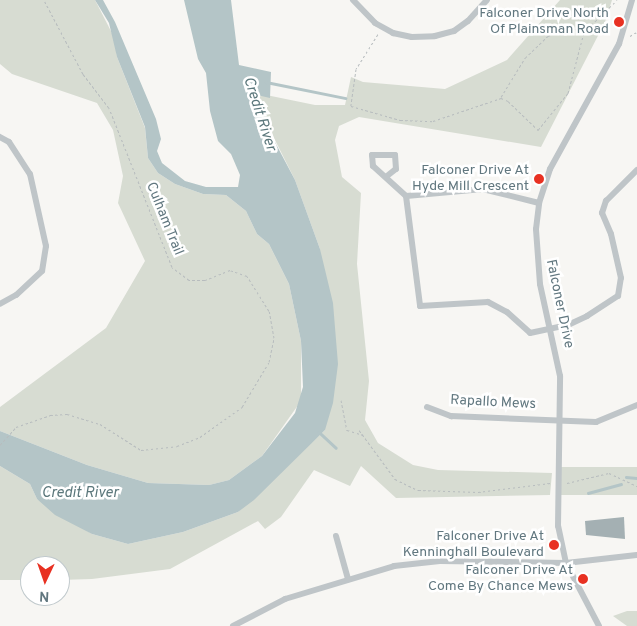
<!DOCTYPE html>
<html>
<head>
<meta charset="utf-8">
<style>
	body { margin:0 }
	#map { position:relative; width:637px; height:626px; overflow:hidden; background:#f7f6f3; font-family:Overpass,sans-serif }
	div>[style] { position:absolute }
	.green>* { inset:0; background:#d7dcd2; transform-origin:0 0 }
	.water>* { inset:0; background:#b4c5c7 }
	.stream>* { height:2.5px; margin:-1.25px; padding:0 1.25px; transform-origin:1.25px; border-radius:1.25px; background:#b4c5c7 }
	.building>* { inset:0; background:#a4b0b3 }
	.path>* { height:1px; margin-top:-0.5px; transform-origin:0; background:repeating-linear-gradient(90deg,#b7bcbe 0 2.5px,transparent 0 5px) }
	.minor>* { height:6px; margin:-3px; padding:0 3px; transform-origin:3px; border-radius:3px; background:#bfc5c8 }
	.dots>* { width:14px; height:14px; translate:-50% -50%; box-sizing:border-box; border:2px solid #fff; border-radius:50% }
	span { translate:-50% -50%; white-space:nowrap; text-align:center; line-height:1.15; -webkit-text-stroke:5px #fff; paint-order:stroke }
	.poi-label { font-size:14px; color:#61777f }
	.right { translate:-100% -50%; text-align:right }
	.street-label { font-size:14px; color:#61777f }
	.water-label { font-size:15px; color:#5b777b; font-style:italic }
	.north { position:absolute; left:20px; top:556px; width:50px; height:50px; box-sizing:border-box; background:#fff; border:1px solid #c0c9cc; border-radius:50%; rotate:183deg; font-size:14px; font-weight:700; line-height:20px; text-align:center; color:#61777f }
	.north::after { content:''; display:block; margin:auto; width:18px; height:22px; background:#e83122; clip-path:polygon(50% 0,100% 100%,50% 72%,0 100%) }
</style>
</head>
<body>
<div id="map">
	<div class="green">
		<i style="clip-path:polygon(0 0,95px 0,115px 39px,117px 57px,145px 128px,148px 158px,158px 173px,175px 184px,203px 194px,226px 195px,246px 211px,257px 234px,269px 244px,289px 284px,301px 341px,301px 401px,262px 456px,229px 480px,209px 485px,148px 483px,87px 465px,0 431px,0 407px,106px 328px,145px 261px,118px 203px,123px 176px,113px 130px,97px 103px,12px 74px,0 64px)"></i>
		<i style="clip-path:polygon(560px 0,612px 0,605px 22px,541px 147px,359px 117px,339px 126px,335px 140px,342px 177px,361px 193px,357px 264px,369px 381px,365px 420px,378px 443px,413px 465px,438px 470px,552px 473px,550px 495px,396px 498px,361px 466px,350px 486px,314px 470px,281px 517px,265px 529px,258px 521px,170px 569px,92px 579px,60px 580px,60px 566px,30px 566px,30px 580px,0 580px,0 466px,30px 484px,37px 499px,92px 534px,128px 544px,183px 532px,238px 512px,325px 430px,320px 249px,295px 180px,251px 92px,315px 105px,345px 105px,351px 77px,363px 82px,445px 89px,507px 60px)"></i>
		<i style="left:560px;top:467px;width:77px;height:28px"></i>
		<i style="clip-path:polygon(627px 611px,637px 611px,637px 626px,627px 626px,613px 616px)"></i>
	</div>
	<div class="water">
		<i style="clip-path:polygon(95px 0,103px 0,115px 22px,156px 119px,161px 139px,157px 151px,162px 163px,185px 181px,206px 187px,238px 187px,240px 175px,231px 154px,218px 141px,210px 111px,206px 73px,198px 59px,184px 0,231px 0,239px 65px,271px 72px,270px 98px,249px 93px,295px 180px,320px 249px,333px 303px,338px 364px,333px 403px,325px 430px,254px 500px,238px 512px,183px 532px,128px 544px,92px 534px,55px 515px,37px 499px,30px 484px,0 466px,0 431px,87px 465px,148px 483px,209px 485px,229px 480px,262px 456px,295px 413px,303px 387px,301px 341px,289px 284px,269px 244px,257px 234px,246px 211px,226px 195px,203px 194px,175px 184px,158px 173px,148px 158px,145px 127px,117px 57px,109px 23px)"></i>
	</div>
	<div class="stream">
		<i style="left:266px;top:82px;width:81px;rotate:11.4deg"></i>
		<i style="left:319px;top:432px;width:23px;rotate:43deg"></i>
		<i style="left:626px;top:477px;width:11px;rotate:5deg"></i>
		<i style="left:588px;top:493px;width:34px;rotate:-15deg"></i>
	</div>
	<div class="building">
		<i style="clip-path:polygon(624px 517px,625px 539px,586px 535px,585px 521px)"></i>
	</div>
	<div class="path">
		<i style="left:378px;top:34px;width:41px;rotate:122.2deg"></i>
		<i style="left:356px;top:69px;width:37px;rotate:98deg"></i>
		<i style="left:351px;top:106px;width:51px;rotate:15.9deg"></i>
		<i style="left:400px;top:120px;width:33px;rotate:2deg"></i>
		<i style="left:433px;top:121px;width:72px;rotate:-18.7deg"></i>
		<i style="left:501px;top:98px;width:8px;rotate:23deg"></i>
		<i style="left:508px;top:101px;width:42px;rotate:44deg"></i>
		<i style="left:538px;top:130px;width:48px;rotate:-51deg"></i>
		<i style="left:568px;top:93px;width:63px;rotate:-75.3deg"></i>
		<i style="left:584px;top:32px;width:46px;rotate:-44.1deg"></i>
		<i style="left:630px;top:36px;width:8px;rotate:-30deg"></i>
		<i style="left:501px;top:97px;width:46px;rotate:-58.4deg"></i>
		<i style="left:525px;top:58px;width:32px;rotate:-44deg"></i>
		<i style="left:548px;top:36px;width:23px;rotate:-23deg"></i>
		<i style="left:569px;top:27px;width:15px;rotate:20deg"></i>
		<i style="left:341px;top:400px;width:31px;rotate:79deg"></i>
		<i style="left:347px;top:430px;width:17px;rotate:17deg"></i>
		<i style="left:359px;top:430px;width:61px;rotate:53.7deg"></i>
		<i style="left:395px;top:479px;width:25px;rotate:26deg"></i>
		<i style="left:418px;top:490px;width:60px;rotate:1.9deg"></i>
		<i style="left:478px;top:492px;width:73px;rotate:-7.1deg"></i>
		<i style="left:0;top:445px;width:24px;rotate:-48deg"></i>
		<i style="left:16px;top:427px;width:36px;rotate:-19deg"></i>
		<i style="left:50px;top:415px;width:17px;rotate:-3deg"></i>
		<i style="left:67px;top:414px;width:34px;rotate:17deg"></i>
		<i style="left:100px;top:424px;width:49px;rotate:32.4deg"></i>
		<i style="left:141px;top:450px;width:36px;rotate:-6deg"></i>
		<i style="left:177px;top:446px;width:25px;rotate:-21deg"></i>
		<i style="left:200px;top:437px;width:52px;rotate:-35.5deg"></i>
		<i style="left:242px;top:407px;width:52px;rotate:-59deg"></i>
		<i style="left:269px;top:362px;width:25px;rotate:-78deg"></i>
		<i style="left:274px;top:338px;width:27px;rotate:-100deg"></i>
		<i style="left:269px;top:311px;width:41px;rotate:-122.2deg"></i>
		<i style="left:247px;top:276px;width:18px;rotate:-161deg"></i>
		<i style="left:230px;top:270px;width:27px;rotate:158deg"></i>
		<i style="left:205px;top:280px;width:16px;rotate:180deg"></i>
		<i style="left:189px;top:280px;width:21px;rotate:-143deg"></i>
		<i style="left:172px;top:267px;width:171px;rotate:-111.6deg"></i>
		<i style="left:109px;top:108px;width:43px;rotate:-127.4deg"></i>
		<i style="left:83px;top:74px;width:84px;rotate:-117.8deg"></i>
		<i style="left:567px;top:483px;width:43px;rotate:-13.4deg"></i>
		<i style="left:609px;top:473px;width:31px;rotate:25deg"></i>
	</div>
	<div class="minor">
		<i style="left:353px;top:0;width:32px;rotate:46deg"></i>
		<i style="left:375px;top:23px;width:21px;rotate:29deg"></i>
		<i style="left:393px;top:33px;width:19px;rotate:12deg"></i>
		<i style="left:412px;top:37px;width:23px;rotate:-2deg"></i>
		<i style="left:435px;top:36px;width:20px;rotate:-15deg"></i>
		<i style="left:454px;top:31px;width:17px;rotate:-36deg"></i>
		<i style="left:468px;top:21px;width:28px;rotate:-48deg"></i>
		<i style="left:0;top:137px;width:10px;rotate:29deg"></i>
		<i style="left:9px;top:142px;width:38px;rotate:57deg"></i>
		<i style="left:30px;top:174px;width:74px;rotate:77.5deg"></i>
		<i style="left:46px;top:246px;width:25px;rotate:99deg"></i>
		<i style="left:42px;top:271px;width:35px;rotate:137deg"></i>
		<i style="left:16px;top:295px;width:18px;rotate:151deg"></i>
		<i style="left:387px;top:176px;width:11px;rotate:-38deg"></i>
		<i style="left:396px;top:169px;width:14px;rotate:-94deg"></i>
		<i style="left:395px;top:155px;width:23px;rotate:180deg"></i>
		<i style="left:372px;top:155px;width:11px;rotate:85deg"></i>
		<i style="left:373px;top:166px;width:45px;rotate:42.3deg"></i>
		<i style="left:539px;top:203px;width:58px;rotate:-166deg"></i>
		<i style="left:483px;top:189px;width:77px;rotate:174.8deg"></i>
		<i style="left:406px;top:196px;width:111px;rotate:82.7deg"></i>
		<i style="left:420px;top:306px;width:68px;rotate:-3.4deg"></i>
		<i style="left:488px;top:302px;width:21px;rotate:28deg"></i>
		<i style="left:507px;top:312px;width:31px;rotate:42deg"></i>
		<i style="left:530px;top:333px;width:39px;rotate:-12deg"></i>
		<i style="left:568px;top:325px;width:21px;rotate:-25deg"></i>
		<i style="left:587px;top:316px;width:37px;rotate:-33deg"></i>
		<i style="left:618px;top:296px;width:18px;rotate:-81deg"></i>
		<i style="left:621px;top:278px;width:45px;rotate:-102.8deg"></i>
		<i style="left:611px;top:234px;width:23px;rotate:-113deg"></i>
		<i style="left:602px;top:213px;width:13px;rotate:-72deg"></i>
		<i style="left:606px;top:201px;width:44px;rotate:-45deg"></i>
		<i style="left:427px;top:407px;width:26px;rotate:21deg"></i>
		<i style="left:451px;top:416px;width:145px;rotate:2.4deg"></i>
		<i style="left:596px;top:422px;width:44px;rotate:-22.5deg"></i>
		<i style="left:336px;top:536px;width:45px;rotate:74.4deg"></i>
		<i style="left:233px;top:626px;width:59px;rotate:-27.4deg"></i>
		<i style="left:285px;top:599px;width:114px;rotate:-16.8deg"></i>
		<i style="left:394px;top:566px;width:46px;rotate:-6.2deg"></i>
		<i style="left:440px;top:561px;width:126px;rotate:0.9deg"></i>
		<i style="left:566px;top:563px;width:71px;rotate:-6.4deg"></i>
		<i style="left:599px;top:626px;width:71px;rotate:-117.6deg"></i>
		<i style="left:566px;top:563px;width:38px;rotate:-102deg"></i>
		<i style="left:558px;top:526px;width:150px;rotate:-89.2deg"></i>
		<i style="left:560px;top:376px;width:94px;rotate:-102.3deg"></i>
		<i style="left:540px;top:284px;width:55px;rotate:-94.2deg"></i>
		<i style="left:536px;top:229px;width:26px;rotate:-83deg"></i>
		<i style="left:539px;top:203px;width:36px;rotate:-72deg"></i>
		<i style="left:550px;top:169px;width:143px;rotate:-61.1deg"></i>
		<i style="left:619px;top:44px;width:46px;rotate:-73.5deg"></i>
	</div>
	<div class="dots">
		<i style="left:619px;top:22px;background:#e83122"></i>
		<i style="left:539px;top:179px;background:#e83122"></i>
		<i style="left:554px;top:545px;background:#e83122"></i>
		<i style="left:583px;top:579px;background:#e83122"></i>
	</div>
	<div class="poi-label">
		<span class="right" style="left:609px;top:22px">Falconer Drive North<br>Of Plainsman Road</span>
		<span class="right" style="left:529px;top:179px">Falconer Drive At<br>Hyde Mill Crescent</span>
		<span class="right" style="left:544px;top:545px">Falconer Drive At<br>Kenninghall Boulevard</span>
		<span class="right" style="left:573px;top:579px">Falconer Drive At<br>Come By Chance Mews</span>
	</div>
	<div class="street-label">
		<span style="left:164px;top:219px;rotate:68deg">Culham Trail</span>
		<span style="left:559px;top:304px;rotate:78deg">Falconer Drive</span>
		<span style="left:493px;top:403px;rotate:3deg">Rapallo Mews</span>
	</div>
	<div class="water-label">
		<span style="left:259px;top:114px;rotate:72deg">Credit River</span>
		<span style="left:80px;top:494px">Credit River</span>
	</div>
	<div class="north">N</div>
</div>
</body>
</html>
